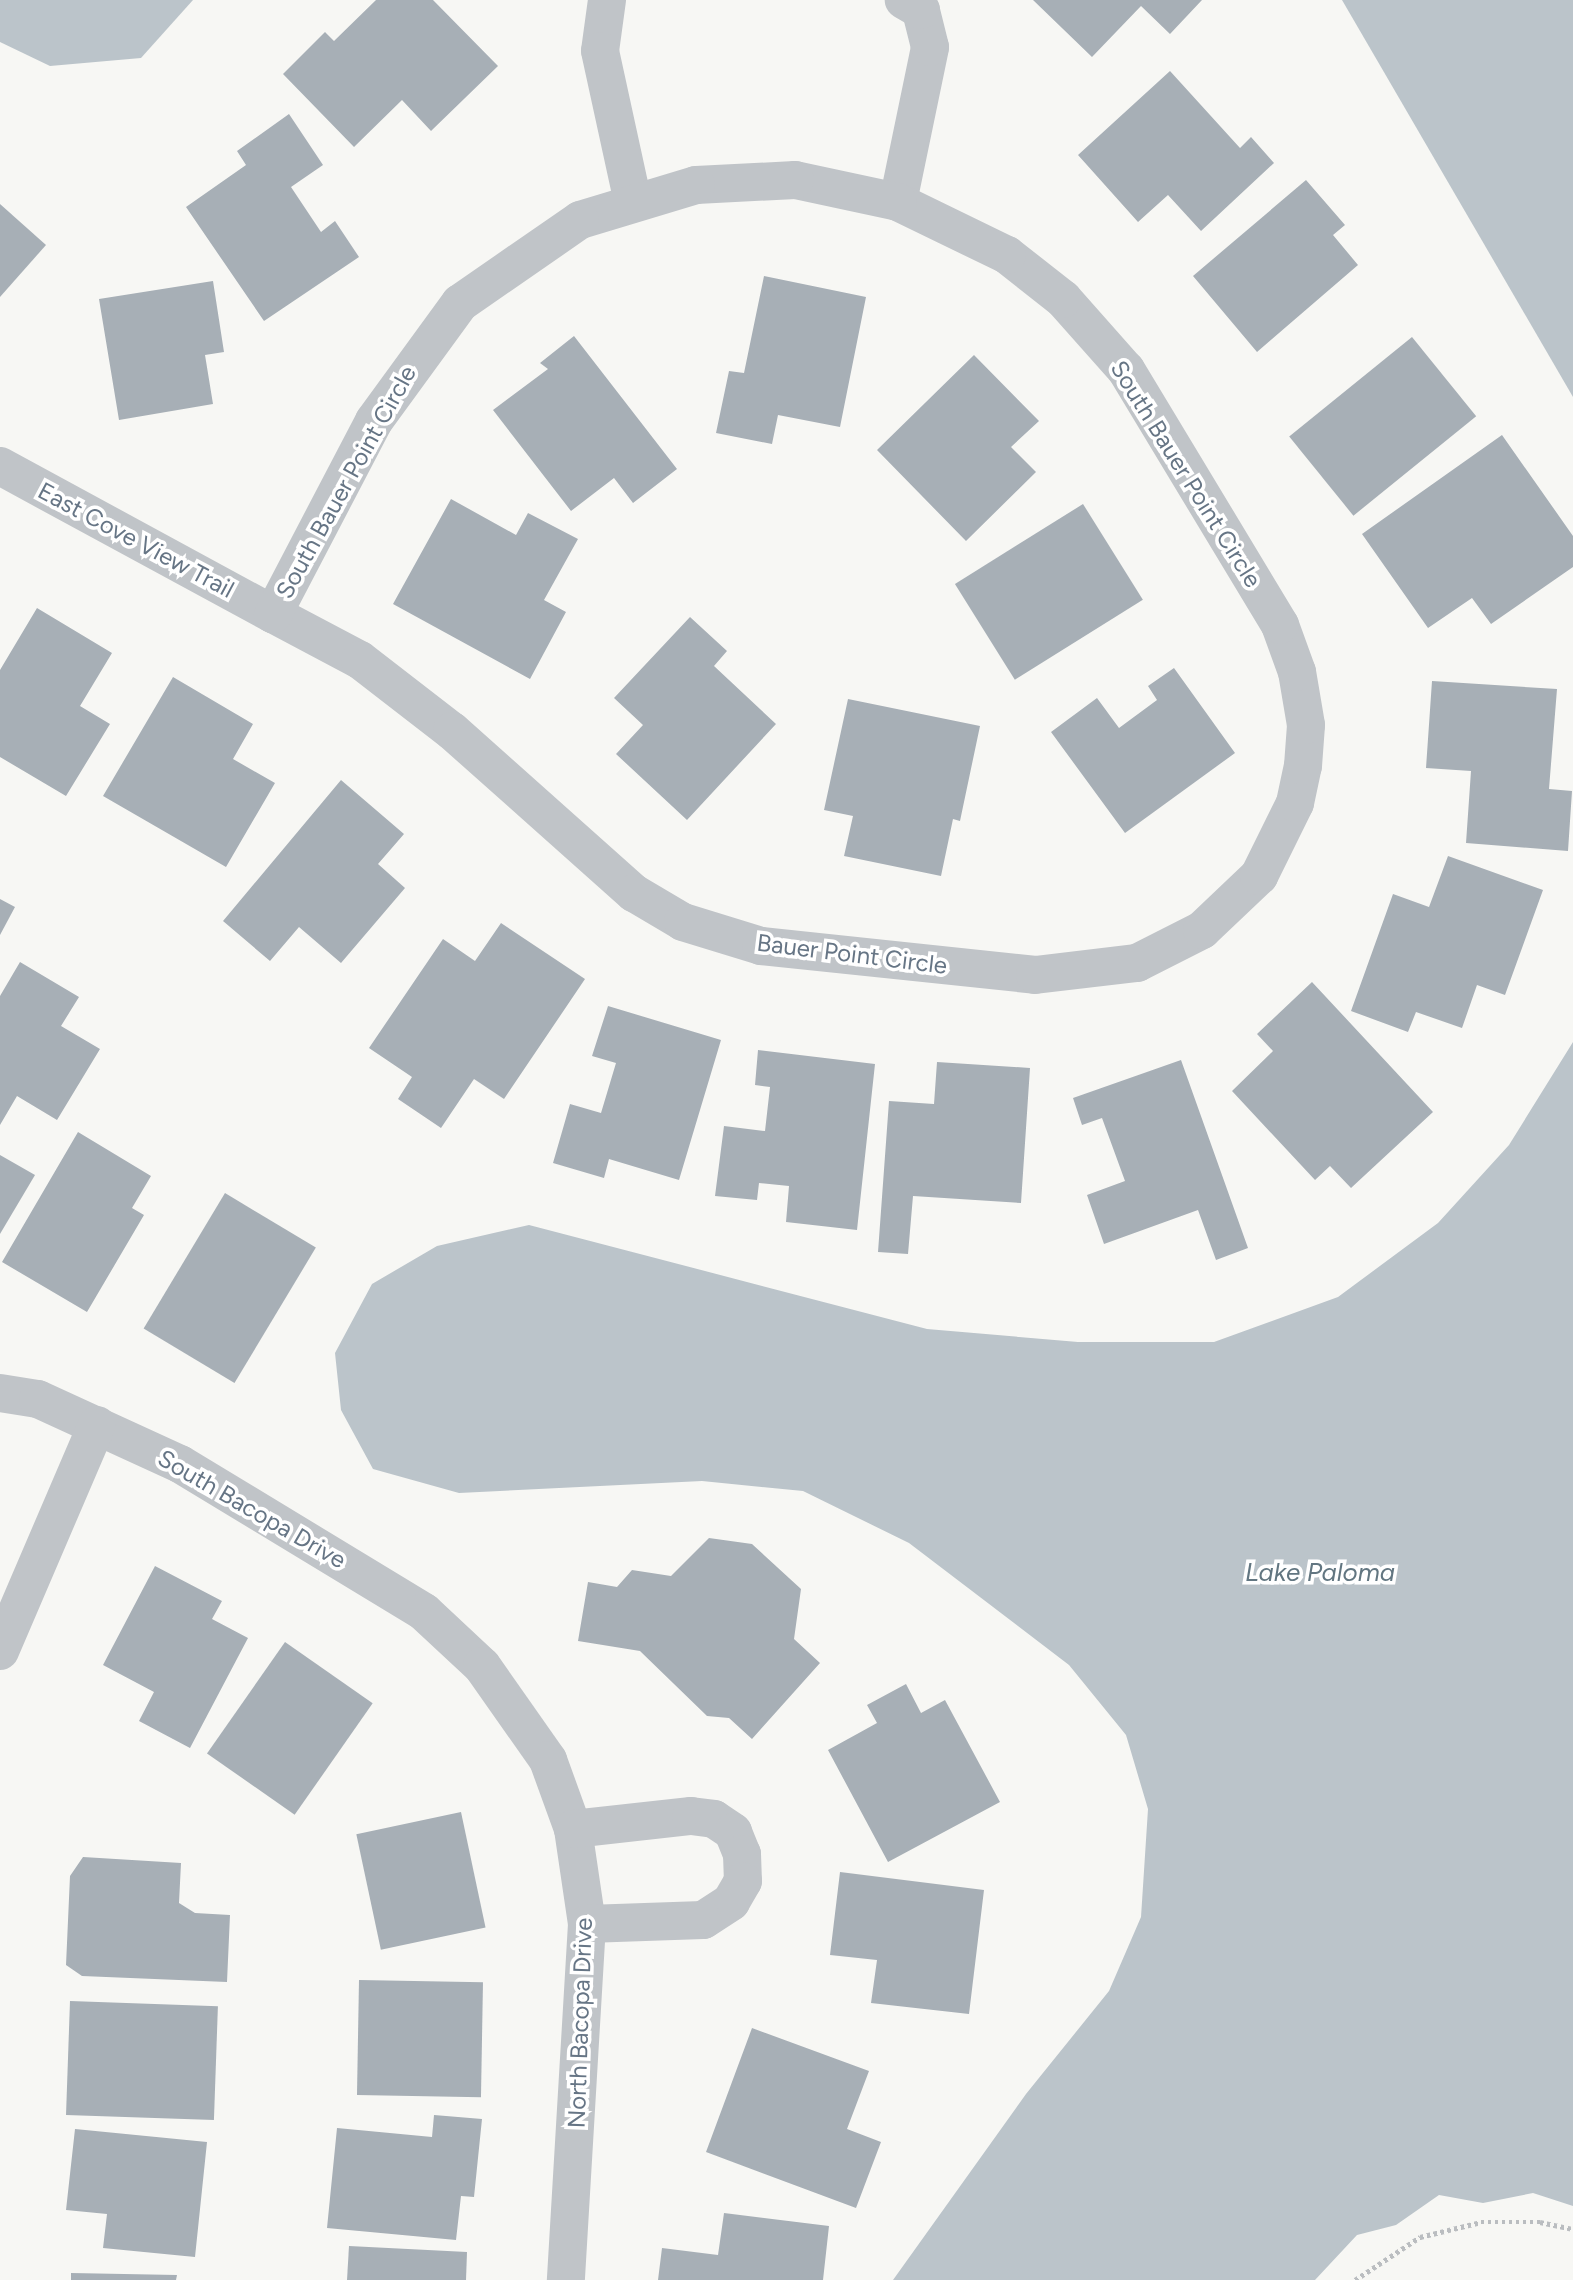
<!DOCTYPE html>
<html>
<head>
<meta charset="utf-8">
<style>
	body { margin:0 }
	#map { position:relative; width:1573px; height:2280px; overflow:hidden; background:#f7f7f4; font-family:Figtree,sans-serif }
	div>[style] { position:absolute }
	.water>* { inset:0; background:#bbc4ca }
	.building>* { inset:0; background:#a7afb6; transform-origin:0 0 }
	.path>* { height:4.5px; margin-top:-2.25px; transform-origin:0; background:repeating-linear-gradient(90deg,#babdc0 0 3.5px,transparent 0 7px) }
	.minor>* { height:38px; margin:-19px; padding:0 19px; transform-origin:19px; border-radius:19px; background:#c0c4c8 }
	span { translate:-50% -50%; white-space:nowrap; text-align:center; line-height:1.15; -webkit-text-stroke:7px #fff; paint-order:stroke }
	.street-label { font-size:24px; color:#667585 }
	.water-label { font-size:26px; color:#627681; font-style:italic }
</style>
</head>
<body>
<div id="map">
	<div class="water">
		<i style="clip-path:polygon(0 0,193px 0,141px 58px,50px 66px,0 42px)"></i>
		<i style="clip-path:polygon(1342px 0,1573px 0,1573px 397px)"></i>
		<i style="clip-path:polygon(1573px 1042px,1573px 2206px,1533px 2193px,1483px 2203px,1439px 2195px,1396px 2225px,1357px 2235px,1315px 2280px,893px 2280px,1026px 2094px,1109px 1991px,1141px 1917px,1148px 1809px,1126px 1735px,1069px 1665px,909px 1543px,803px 1491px,702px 1481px,459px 1493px,373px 1469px,341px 1410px,335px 1353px,372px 1284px,437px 1246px,529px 1225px,927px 1329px,1078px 1342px,1214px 1342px,1338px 1297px,1438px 1223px,1509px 1145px)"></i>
	</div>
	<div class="building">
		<i style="clip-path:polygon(376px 0,433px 0,498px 66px,431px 131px,402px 100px,354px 147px,283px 74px,325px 32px,334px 41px)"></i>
		<i style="clip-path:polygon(1033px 0,1202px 0,1170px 34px,1141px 6px,1092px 57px)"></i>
		<i style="clip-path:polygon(1170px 71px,1240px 148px,1251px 137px,1274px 163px,1201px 231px,1168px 195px,1138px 222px,1078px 155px)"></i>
		<i style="clip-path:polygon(289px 114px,323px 165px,291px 187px,321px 232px,335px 221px,359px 257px,264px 321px,186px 207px,246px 165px,237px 151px)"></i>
		<i style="clip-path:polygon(1306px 180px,1345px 225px,1333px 235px,1358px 265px,1257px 352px,1193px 276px)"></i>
		<i style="clip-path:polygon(0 204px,46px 245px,0 297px)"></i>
		<i style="clip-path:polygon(764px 276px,866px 297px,840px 427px,778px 415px,772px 444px,716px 433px,729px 371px,744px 373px)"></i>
		<i style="clip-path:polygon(213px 281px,224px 352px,205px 355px,213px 404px,119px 420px,99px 299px)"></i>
		<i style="clip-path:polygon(574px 336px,677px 469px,633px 503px,614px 478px,571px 511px,493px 410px,548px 369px,540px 363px)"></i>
		<i style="left:1412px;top:337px;width:102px;height:158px;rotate:51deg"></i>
		<i style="clip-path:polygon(974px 355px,1039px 421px,1011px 447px,1036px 472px,966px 541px,877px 450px)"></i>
		<i style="clip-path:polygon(1502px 435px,1573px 536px,1573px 567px,1491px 624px,1472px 598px,1428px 628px,1362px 534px)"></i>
		<i style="clip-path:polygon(451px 499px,516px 535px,528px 513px,578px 539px,544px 600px,566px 612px,530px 679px,393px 604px)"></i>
		<i style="left:1083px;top:504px;width:113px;height:151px;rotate:58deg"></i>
		<i style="clip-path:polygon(37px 608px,112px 653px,80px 706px,110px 724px,66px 796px,0 757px,0 670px)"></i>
		<i style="clip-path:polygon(690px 617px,727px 651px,714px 666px,776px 724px,687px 820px,616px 754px,643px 725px,614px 698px)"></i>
		<i style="clip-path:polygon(1174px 668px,1235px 753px,1125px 833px,1051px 732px,1097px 698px,1119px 728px,1157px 700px,1148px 686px)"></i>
		<i style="clip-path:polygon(173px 677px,253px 724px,233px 759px,275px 783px,226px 867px,103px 796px)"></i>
		<i style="clip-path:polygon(1432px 681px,1557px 689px,1549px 789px,1572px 791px,1568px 851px,1466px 843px,1471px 771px,1426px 768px)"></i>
		<i style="clip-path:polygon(848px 699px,980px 726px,960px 821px,953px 819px,941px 876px,844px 856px,853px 816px,824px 810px)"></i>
		<i style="clip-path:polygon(341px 780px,404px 834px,378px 864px,405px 888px,341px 963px,299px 927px,270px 961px,223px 921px)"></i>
		<i style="clip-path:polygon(1448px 856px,1543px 890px,1505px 995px,1477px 985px,1462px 1028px,1416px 1012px,1408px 1032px,1351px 1011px,1393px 894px,1429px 907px)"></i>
		<i style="clip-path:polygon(0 899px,15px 907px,0 935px)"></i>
		<i style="clip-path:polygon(501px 923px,585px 979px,504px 1099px,474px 1079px,441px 1128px,398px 1099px,412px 1077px,369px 1048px,443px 939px,475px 961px)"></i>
		<i style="clip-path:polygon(20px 962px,79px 997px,61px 1026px,100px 1049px,57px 1120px,17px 1096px,0 1125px,0 996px)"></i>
		<i style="clip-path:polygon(1312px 982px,1433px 1112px,1351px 1188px,1330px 1166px,1315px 1180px,1232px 1091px,1273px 1051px,1257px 1034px)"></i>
		<i style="clip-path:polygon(608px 1006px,721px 1040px,679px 1180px,609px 1159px,604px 1178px,553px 1163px,570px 1104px,601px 1113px,616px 1063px,592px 1056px)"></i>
		<i style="clip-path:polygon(758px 1050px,875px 1064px,857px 1230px,786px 1222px,789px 1186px,759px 1183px,757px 1200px,715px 1196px,724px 1126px,765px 1131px,770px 1087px,755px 1085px)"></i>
		<i style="clip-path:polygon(1181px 1060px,1248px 1248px,1216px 1260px,1198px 1210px,1104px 1244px,1087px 1195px,1125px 1181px,1102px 1118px,1082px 1125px,1073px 1098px)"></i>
		<i style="clip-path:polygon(937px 1062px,1030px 1068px,1021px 1203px,913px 1196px,908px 1254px,878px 1252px,889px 1101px,934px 1104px)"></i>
		<i style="clip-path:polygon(78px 1132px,151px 1176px,132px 1208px,144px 1215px,87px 1312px,2px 1262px)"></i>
		<i style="clip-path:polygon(0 1155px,35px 1175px,0 1234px)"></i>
		<i style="left:225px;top:1193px;width:106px;height:158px;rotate:31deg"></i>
		<i style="clip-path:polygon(709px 1538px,752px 1544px,801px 1589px,794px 1639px,820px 1663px,752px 1739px,729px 1718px,707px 1716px,640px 1651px,578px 1641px,588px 1582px,617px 1587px,632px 1570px,671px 1576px)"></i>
		<i style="clip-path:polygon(155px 1566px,222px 1601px,212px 1619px,248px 1638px,190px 1748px,139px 1721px,154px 1692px,103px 1665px)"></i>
		<i style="left:285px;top:1642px;width:107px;height:136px;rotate:35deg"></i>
		<i style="clip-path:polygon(906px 1684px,921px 1713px,945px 1700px,1000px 1802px,888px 1862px,828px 1750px,877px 1723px,867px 1705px)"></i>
		<i style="left:461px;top:1812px;width:118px;height:107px;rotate:78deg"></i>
		<i style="clip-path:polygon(83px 1857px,181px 1863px,179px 1903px,195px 1913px,230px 1915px,227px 1982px,82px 1976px,66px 1965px,70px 1876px)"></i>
		<i style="clip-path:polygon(840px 1872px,984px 1890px,969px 2014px,871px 2003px,877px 1960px,830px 1955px)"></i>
		<i style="left:359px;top:1980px;width:124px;height:115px;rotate:1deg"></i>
		<i style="left:70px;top:2001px;width:148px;height:114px;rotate:2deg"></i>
		<i style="clip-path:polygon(752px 2028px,869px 2071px,847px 2129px,881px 2142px,856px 2208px,706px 2152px)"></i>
		<i style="clip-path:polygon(434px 2115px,482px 2119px,474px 2197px,461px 2196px,456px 2240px,327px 2228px,337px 2128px,432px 2137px)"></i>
		<i style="clip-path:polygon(75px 2129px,207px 2142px,195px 2257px,103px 2248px,107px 2214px,66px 2210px)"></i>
		<i style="clip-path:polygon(724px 2213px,829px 2226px,823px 2280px,658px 2280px,662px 2248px,718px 2255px)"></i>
		<i style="clip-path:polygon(349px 2246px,467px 2252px,466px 2280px,347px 2280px)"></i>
		<i style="clip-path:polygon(71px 2273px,177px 2275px,176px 2280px,71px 2280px)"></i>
	</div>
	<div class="path">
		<i style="left:1355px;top:2280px;width:78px;rotate:-33.5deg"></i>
		<i style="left:1420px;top:2237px;width:63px;rotate:-13.8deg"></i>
		<i style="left:1481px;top:2222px;width:59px"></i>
		<i style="left:1540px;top:2222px;width:34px;rotate:12deg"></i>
	</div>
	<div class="minor">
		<i style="left:607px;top:0;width:51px;rotate:97.8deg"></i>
		<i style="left:600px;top:51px;width:155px;rotate:77.7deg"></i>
		<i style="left:898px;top:202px;width:158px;rotate:-78.3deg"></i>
		<i style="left:930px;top:47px;width:38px;rotate:-104deg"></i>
		<i style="left:921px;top:10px;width:20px;rotate:-150deg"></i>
		<i style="left:0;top:466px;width:311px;rotate:28.5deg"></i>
		<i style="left:273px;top:614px;width:98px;rotate:27.9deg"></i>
		<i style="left:360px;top:660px;width:116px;rotate:37.7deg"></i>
		<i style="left:452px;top:731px;width:244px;rotate:41.7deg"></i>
		<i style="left:634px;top:893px;width:57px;rotate:30.6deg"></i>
		<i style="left:683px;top:922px;width:82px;rotate:17.1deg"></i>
		<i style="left:761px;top:946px;width:276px;rotate:6deg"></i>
		<i style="left:1035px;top:975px;width:103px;rotate:-6.7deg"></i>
		<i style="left:1137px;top:963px;width:73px;rotate:-26.9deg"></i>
		<i style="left:1202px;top:930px;width:79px;rotate:-43.5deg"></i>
		<i style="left:1259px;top:876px;width:81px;rotate:-63.7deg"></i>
		<i style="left:1295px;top:803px;width:38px;rotate:-78deg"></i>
		<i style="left:1303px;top:766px;width:41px;rotate:-85.8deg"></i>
		<i style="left:1306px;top:725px;width:54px;rotate:-99.6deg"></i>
		<i style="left:1297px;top:672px;width:50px;rotate:-109.9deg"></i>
		<i style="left:1280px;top:625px;width:298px;rotate:-121.1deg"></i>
		<i style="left:1126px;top:370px;width:95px;rotate:-131.6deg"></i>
		<i style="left:1063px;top:299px;width:71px;rotate:-141.8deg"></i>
		<i style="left:1007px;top:255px;width:121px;rotate:-154.1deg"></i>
		<i style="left:898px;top:202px;width:105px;rotate:-167.9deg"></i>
		<i style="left:795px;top:180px;width:99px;rotate:177.1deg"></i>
		<i style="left:696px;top:185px;width:121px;rotate:163.2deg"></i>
		<i style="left:580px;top:220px;width:146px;rotate:145.3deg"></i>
		<i style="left:460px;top:303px;width:146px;rotate:126.1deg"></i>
		<i style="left:374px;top:421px;width:218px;rotate:117.6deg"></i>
		<i style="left:0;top:1393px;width:38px;rotate:9deg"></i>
		<i style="left:38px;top:1399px;width:156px;rotate:24.6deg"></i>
		<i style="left:180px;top:1464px;width:285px;rotate:31.2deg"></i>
		<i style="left:424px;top:1612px;width:79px;rotate:43deg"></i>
		<i style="left:482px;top:1666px;width:115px;rotate:54.9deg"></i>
		<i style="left:548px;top:1760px;width:73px;rotate:70.1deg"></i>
		<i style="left:573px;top:1829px;width:96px;rotate:81.6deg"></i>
		<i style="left:587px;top:1924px;width:357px;rotate:93.4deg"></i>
		<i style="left:0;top:1651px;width:246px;rotate:-66.8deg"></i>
		<i style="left:573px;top:1829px;width:119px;rotate:-6.3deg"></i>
		<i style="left:691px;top:1816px;width:23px;rotate:7deg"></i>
		<i style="left:714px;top:1819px;width:23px;rotate:34deg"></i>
		<i style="left:733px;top:1832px;width:24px;rotate:68deg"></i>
		<i style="left:742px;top:1854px;width:27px;rotate:88deg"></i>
		<i style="left:743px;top:1881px;width:24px;rotate:120deg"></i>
		<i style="left:731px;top:1902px;width:33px;rotate:147deg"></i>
		<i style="left:703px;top:1920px;width:116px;rotate:178deg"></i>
	</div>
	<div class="street-label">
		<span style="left:1186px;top:474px;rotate:58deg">South Bauer Point Circle</span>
		<span style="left:346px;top:482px;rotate:-61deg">South Bauer Point Circle</span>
		<span style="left:136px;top:540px;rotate:28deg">East Cove View Trail</span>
		<span style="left:852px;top:954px;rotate:7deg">Bauer Point Circle</span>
		<span style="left:252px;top:1509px;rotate:30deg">South Bacopa Drive</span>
		<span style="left:580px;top:2023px;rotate:-88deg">North Bacopa Drive</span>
	</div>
	<div class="water-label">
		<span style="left:1320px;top:1573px">Lake Paloma</span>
	</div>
</div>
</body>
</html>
